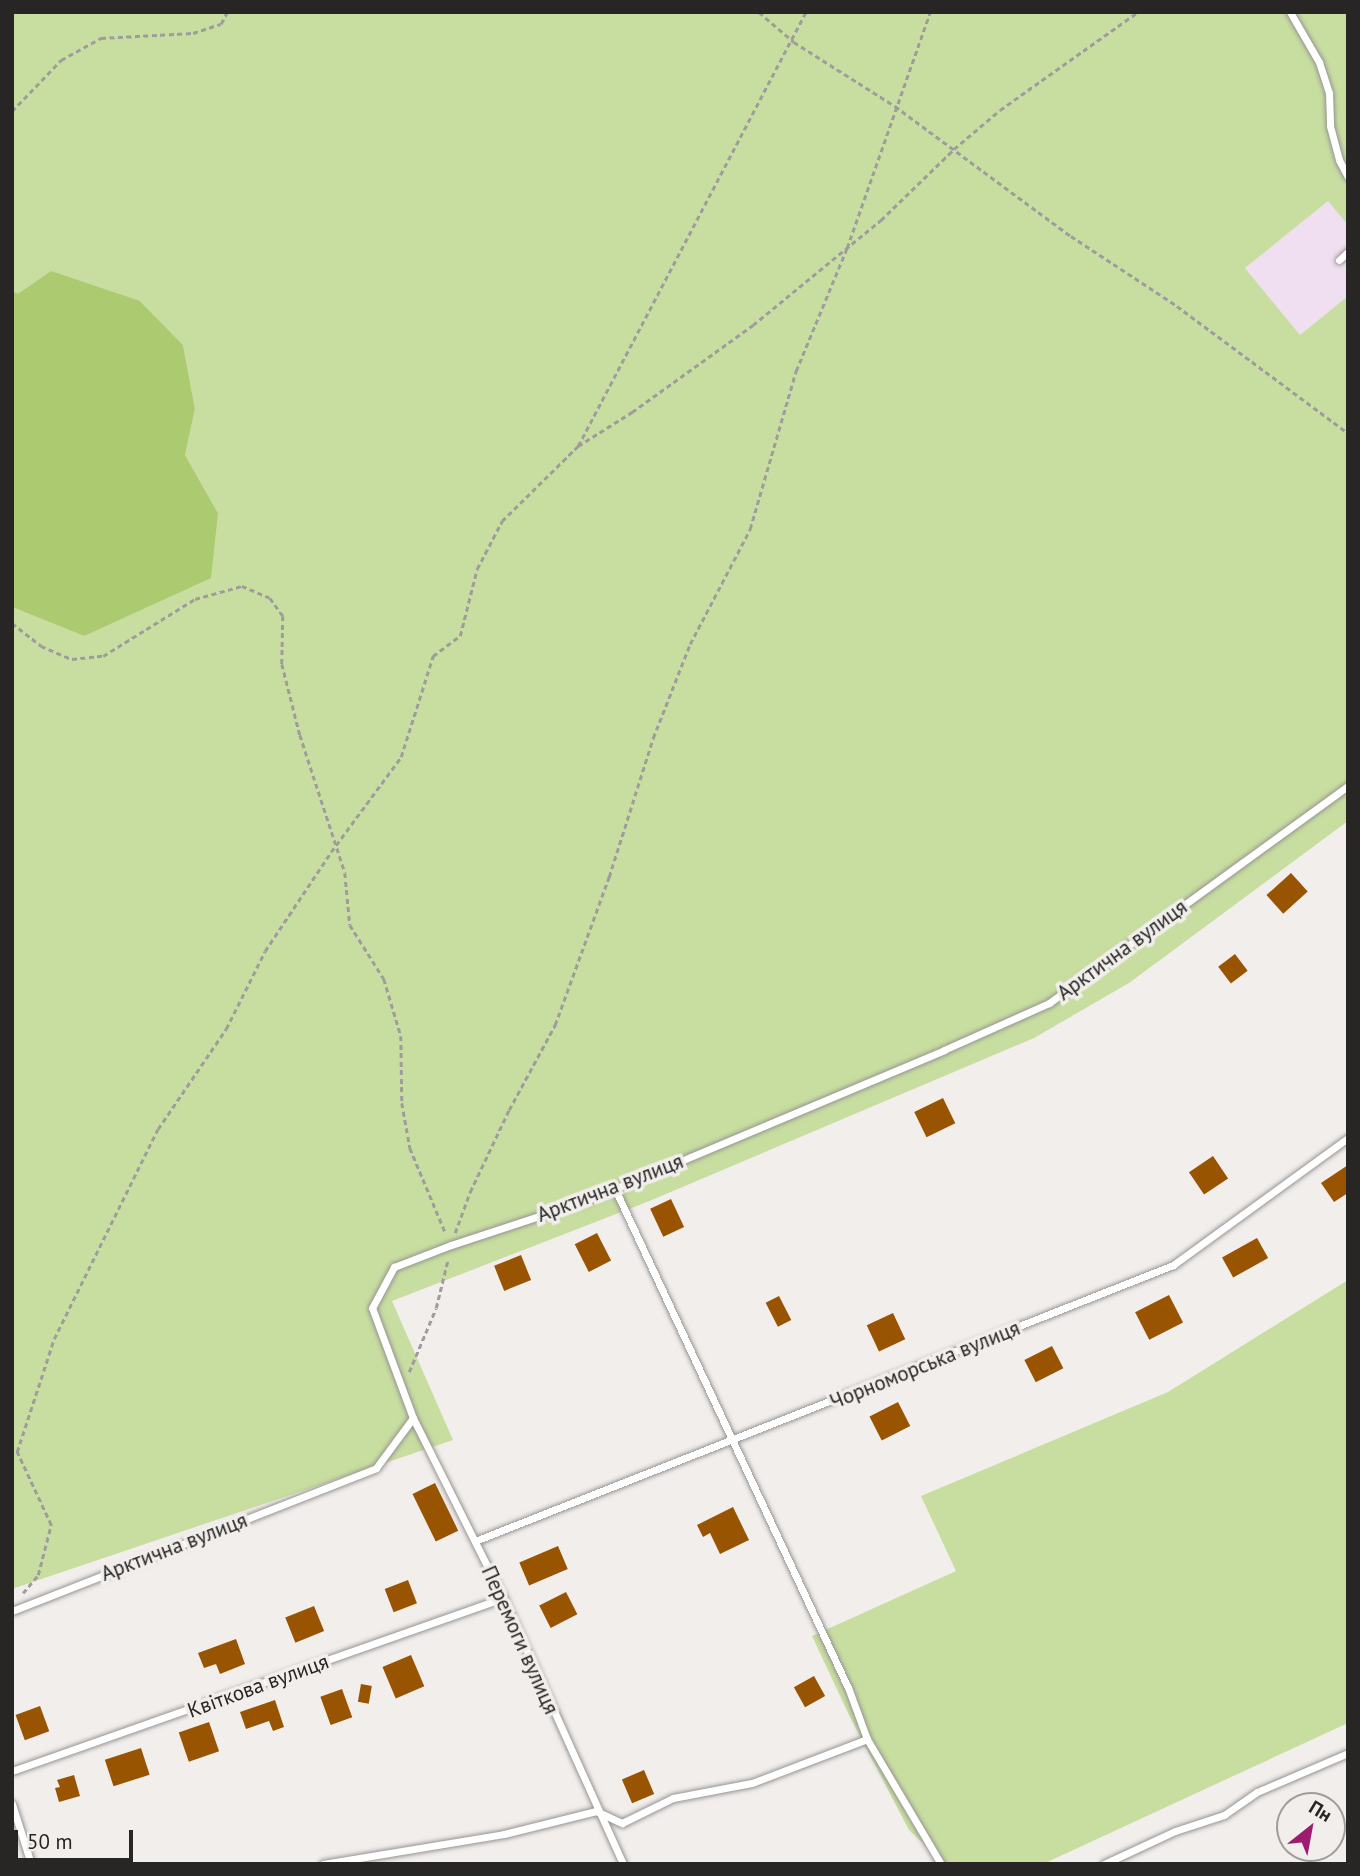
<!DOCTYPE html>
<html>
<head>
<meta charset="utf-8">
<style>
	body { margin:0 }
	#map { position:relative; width:1360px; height:1876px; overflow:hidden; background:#f1eeec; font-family:"PT Sans",sans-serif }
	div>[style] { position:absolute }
	.industrial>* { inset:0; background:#f0dff1 }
	.green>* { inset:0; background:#c8dea0 }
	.forest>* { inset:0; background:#acca70 }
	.building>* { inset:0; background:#995402; transform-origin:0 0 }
	.path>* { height:2.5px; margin-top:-1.25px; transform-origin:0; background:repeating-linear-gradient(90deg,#9f9d9c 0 5px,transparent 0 8.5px) }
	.roads { filter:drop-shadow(0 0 2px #979492) drop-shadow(0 0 2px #979492) }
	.service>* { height:7px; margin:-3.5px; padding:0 3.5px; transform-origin:3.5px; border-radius:3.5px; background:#fff }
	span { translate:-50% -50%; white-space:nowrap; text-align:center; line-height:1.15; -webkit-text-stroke:7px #f1eeec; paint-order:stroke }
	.street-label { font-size:21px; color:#272625 }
	.frame { position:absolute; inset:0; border:14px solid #272625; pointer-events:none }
	.north { position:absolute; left:1276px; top:1792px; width:70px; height:70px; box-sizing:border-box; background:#f1eeec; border:2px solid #a09e9c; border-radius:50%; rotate:31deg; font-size:19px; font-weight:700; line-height:28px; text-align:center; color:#272625 }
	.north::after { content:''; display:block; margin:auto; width:24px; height:32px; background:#9d1c6f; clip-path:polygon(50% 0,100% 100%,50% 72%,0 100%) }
	.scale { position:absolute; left:14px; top:1830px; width:119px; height:32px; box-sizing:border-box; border:4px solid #272625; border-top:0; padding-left:9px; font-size:21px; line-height:24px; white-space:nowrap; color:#272625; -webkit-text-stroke:5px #f1eeec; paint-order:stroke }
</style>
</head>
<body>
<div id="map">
	<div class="industrial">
		<i style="clip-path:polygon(1328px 200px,1348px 224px,1348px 296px,1300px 335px,1245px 268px)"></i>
	</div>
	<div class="green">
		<i style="clip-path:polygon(12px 12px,1348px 12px,1348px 225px,1328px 201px,1245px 268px,1300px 335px,1348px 296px,1348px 821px,1129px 983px,1034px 1038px,647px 1202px,392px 1301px,453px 1440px,12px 1589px,12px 607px,84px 636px,218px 513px,185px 455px,195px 409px,183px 345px,140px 301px,18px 295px,12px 291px)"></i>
		<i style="clip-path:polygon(1348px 1280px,1348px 1723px,1043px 1864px,945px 1864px,909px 1830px,849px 1715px,812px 1636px,956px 1571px,921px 1496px,1168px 1392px)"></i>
	</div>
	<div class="forest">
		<i style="clip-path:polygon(51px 271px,140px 301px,183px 345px,195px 409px,185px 455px,218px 513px,211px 578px,84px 636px,12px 607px,12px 291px,18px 294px)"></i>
	</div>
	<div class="building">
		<i style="left:1291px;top:873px;width:25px;height:33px;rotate:48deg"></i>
		<i style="left:1235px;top:954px;width:21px;height:21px;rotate:53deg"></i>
		<i style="left:943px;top:1098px;width:28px;height:32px;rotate:64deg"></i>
		<i style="left:1213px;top:1156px;width:27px;height:29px;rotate:56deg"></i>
		<i style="clip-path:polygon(1348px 1165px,1348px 1193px,1334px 1202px,1321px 1183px)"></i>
		<i style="left:671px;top:1199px;width:31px;height:23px;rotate:65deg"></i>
		<i style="left:597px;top:1233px;width:31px;height:25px;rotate:63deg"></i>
		<i style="left:1257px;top:1238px;width:23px;height:40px;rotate:61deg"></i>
		<i style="left:521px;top:1255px;width:27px;height:29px;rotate:68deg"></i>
		<i style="left:1169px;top:1295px;width:31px;height:38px;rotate:63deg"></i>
		<i style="left:779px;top:1296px;width:27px;height:15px;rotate:63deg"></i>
		<i style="left:893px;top:1313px;width:29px;height:29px;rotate:65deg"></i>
		<i style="left:1052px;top:1346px;width:25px;height:31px;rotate:63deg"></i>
		<i style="left:898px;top:1402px;width:27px;height:32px;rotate:63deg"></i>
		<i style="left:435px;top:1483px;width:53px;height:25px;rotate:64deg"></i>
		<i style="clip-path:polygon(733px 1507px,749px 1540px,720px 1554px,710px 1533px,703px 1537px,697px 1525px)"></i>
		<i style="left:558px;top:1546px;width:25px;height:42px;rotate:67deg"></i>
		<i style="left:408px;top:1580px;width:25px;height:25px;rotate:69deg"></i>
		<i style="left:566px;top:1592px;width:25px;height:30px;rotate:63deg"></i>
		<i style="left:314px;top:1606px;width:27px;height:31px;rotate:68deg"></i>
		<i style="clip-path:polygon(236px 1639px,245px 1664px,220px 1674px,216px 1664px,204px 1668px,198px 1653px)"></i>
		<i style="left:411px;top:1655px;width:34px;height:31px;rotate:67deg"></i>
		<i style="left:814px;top:1676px;width:23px;height:23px;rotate:61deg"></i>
		<i style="left:361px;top:1684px;width:11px;height:18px;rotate:10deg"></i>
		<i style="left:342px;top:1689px;width:30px;height:23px;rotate:70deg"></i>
		<i style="clip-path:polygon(275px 1700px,284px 1727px,273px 1731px,269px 1721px,246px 1729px,240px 1712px)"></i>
		<i style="left:40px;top:1706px;width:27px;height:26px;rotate:70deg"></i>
		<i style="left:209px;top:1722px;width:31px;height:32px;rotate:71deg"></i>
		<i style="left:141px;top:1748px;width:28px;height:38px;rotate:72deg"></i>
		<i style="left:644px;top:1770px;width:26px;height:24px;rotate:67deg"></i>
		<i style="clip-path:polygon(74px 1775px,80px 1796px,59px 1802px,55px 1788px,60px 1787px,57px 1780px)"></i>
	</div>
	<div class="path">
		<i style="left:759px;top:12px;width:46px;rotate:40.6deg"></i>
		<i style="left:794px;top:42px;width:120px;rotate:32.4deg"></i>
		<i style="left:895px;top:106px;width:219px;rotate:36.5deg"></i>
		<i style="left:1071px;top:236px;width:127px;rotate:33.4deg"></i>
		<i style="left:1177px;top:306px;width:213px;rotate:36.6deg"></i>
		<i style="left:12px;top:111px;width:71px;rotate:-46.1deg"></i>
		<i style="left:61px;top:60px;width:46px;rotate:-28.8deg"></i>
		<i style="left:101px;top:38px;width:92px;rotate:-3.1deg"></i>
		<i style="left:193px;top:33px;width:29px;rotate:-18deg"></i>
		<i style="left:221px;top:24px;width:13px;rotate:-63deg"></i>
		<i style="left:578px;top:446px;width:490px;rotate:-62.3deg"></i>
		<i style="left:12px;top:623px;width:37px;rotate:38deg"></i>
		<i style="left:41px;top:646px;width:34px;rotate:23deg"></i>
		<i style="left:72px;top:659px;width:31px;rotate:-6deg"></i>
		<i style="left:103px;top:656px;width:108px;rotate:-31.8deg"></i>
		<i style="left:195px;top:599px;width:49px;rotate:-15.5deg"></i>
		<i style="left:242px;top:586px;width:30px;rotate:23deg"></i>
		<i style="left:270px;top:598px;width:22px;rotate:54deg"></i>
		<i style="left:283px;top:616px;width:48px;rotate:91.2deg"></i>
		<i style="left:282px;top:664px;width:73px;rotate:75.8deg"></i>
		<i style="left:300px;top:735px;width:145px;rotate:71.9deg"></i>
		<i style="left:345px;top:873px;width:52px;rotate:84.5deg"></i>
		<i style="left:350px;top:925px;width:64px;rotate:57.8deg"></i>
		<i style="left:384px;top:979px;width:59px;rotate:73.4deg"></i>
		<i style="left:401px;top:1036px;width:67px;rotate:89.1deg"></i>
		<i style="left:402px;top:1103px;width:46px;rotate:79.9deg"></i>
		<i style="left:410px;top:1148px;width:93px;rotate:67.3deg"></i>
		<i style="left:455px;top:1233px;width:44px;rotate:-69.9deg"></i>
		<i style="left:470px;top:1192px;width:91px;rotate:-64.6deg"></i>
		<i style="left:509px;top:1110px;width:97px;rotate:-61.6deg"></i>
		<i style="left:555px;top:1025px;width:158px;rotate:-70deg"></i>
		<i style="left:609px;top:877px;width:146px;rotate:-72.4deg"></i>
		<i style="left:653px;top:738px;width:101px;rotate:-68.5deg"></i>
		<i style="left:690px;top:644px;width:130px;rotate:-62.4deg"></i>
		<i style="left:750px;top:529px;width:165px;rotate:-73.8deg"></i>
		<i style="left:796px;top:371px;width:133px;rotate:-67.5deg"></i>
		<i style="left:847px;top:248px;width:250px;rotate:-70.6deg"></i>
		<i style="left:409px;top:1372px;width:69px;rotate:-67.1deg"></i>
		<i style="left:436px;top:1308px;width:50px;rotate:-76.2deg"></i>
		<i style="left:23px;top:1593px;width:23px;rotate:-50deg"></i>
		<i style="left:38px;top:1575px;width:52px;rotate:-75.4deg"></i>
		<i style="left:51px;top:1525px;width:81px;rotate:-115deg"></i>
		<i style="left:17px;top:1452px;width:119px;rotate:-71.9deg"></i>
		<i style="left:54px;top:1339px;width:234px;rotate:-63.7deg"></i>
		<i style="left:158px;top:1129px;width:121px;rotate:-55.8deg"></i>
		<i style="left:226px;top:1029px;width:87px;rotate:-63.4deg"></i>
		<i style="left:265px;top:951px;width:119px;rotate:-56.3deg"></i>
		<i style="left:331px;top:852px;width:118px;rotate:-53.6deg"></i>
		<i style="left:401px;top:757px;width:106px;rotate:-72.4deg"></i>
		<i style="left:433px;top:656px;width:34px;rotate:-37deg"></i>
		<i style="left:460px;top:636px;width:69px;rotate:-75.8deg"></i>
		<i style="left:477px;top:569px;width:54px;rotate:-62.5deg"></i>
		<i style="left:502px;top:521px;width:107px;rotate:-44.6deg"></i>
		<i style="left:578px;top:446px;width:64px;rotate:-32.2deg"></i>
		<i style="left:632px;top:412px;width:149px;rotate:-35.7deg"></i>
		<i style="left:753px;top:325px;width:166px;rotate:-39.4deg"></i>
		<i style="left:881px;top:220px;width:102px;rotate:-44.2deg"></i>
		<i style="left:954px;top:149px;width:60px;rotate:-40.3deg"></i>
		<i style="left:1000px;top:110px;width:169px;rotate:-35.4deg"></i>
	</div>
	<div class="roads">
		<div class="service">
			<i style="left:1290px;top:12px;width:58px;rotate:59.9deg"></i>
			<i style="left:1319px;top:62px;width:33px;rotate:72deg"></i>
			<i style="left:1329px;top:93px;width:33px;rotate:88deg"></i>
			<i style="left:1330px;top:126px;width:35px;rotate:75deg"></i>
			<i style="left:1339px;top:160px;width:19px;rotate:62deg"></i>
			<i style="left:1339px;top:260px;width:12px;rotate:-42deg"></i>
			<i style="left:615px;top:1189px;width:553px;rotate:64.96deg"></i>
			<i style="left:849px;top:1690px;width:52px;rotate:69.8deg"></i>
			<i style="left:413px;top:1418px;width:201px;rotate:63.4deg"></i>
			<i style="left:503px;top:1598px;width:292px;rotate:65.7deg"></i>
			<i style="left:475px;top:1541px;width:751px;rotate:-21.57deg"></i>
			<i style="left:1173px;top:1265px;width:216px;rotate:-36deg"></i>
			<i style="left:12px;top:1611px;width:391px;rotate:-21.4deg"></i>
			<i style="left:376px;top:1468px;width:62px;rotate:-53.5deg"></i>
			<i style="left:413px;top:1418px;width:117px;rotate:-110.4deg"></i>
			<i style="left:372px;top:1308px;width:47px;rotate:-61.8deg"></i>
			<i style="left:394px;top:1267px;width:61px;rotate:-21.1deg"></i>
			<i style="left:451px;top:1245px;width:144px;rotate:-18.2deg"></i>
			<i style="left:588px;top:1200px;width:386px;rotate:-22.8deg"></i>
			<i style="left:944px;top:1050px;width:115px;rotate:-24.1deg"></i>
			<i style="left:1049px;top:1003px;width:369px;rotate:-36deg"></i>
			<i style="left:12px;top:1771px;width:521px;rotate:-19.41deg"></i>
			<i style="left:12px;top:1804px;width:63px;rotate:72.4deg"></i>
			<i style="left:323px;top:1864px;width:183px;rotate:-9.4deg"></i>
			<i style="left:504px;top:1834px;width:95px;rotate:-14deg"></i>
			<i style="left:596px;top:1811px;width:29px;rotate:25deg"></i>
			<i style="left:622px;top:1823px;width:57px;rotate:-26.1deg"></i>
			<i style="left:673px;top:1798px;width:80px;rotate:-10.8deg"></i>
			<i style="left:752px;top:1783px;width:123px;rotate:-20.9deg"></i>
			<i style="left:867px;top:1739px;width:145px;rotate:59.4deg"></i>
			<i style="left:1104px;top:1864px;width:78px;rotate:-24.9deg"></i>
			<i style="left:1175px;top:1831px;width:52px;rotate:-18.1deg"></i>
			<i style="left:1224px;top:1815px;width:40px;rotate:-34.9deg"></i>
			<i style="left:1257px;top:1792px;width:99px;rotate:-23.2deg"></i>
		</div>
	</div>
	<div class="street-label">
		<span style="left:1122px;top:950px;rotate:-36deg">Арктична вулиця</span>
		<span style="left:610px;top:1188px;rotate:-21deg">Арктична вулиця</span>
		<span style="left:925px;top:1365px;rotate:-22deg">Чорноморська вулиця</span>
		<span style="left:174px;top:1547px;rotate:-21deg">Арктична вулиця</span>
		<span style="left:520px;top:1640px;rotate:66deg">Перемоги вулиця</span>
		<span style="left:258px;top:1686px;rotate:-20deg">Квіткова вулиця</span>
	</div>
	<div class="frame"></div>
	<div class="north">Пн</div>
	<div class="scale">50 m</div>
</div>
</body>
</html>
